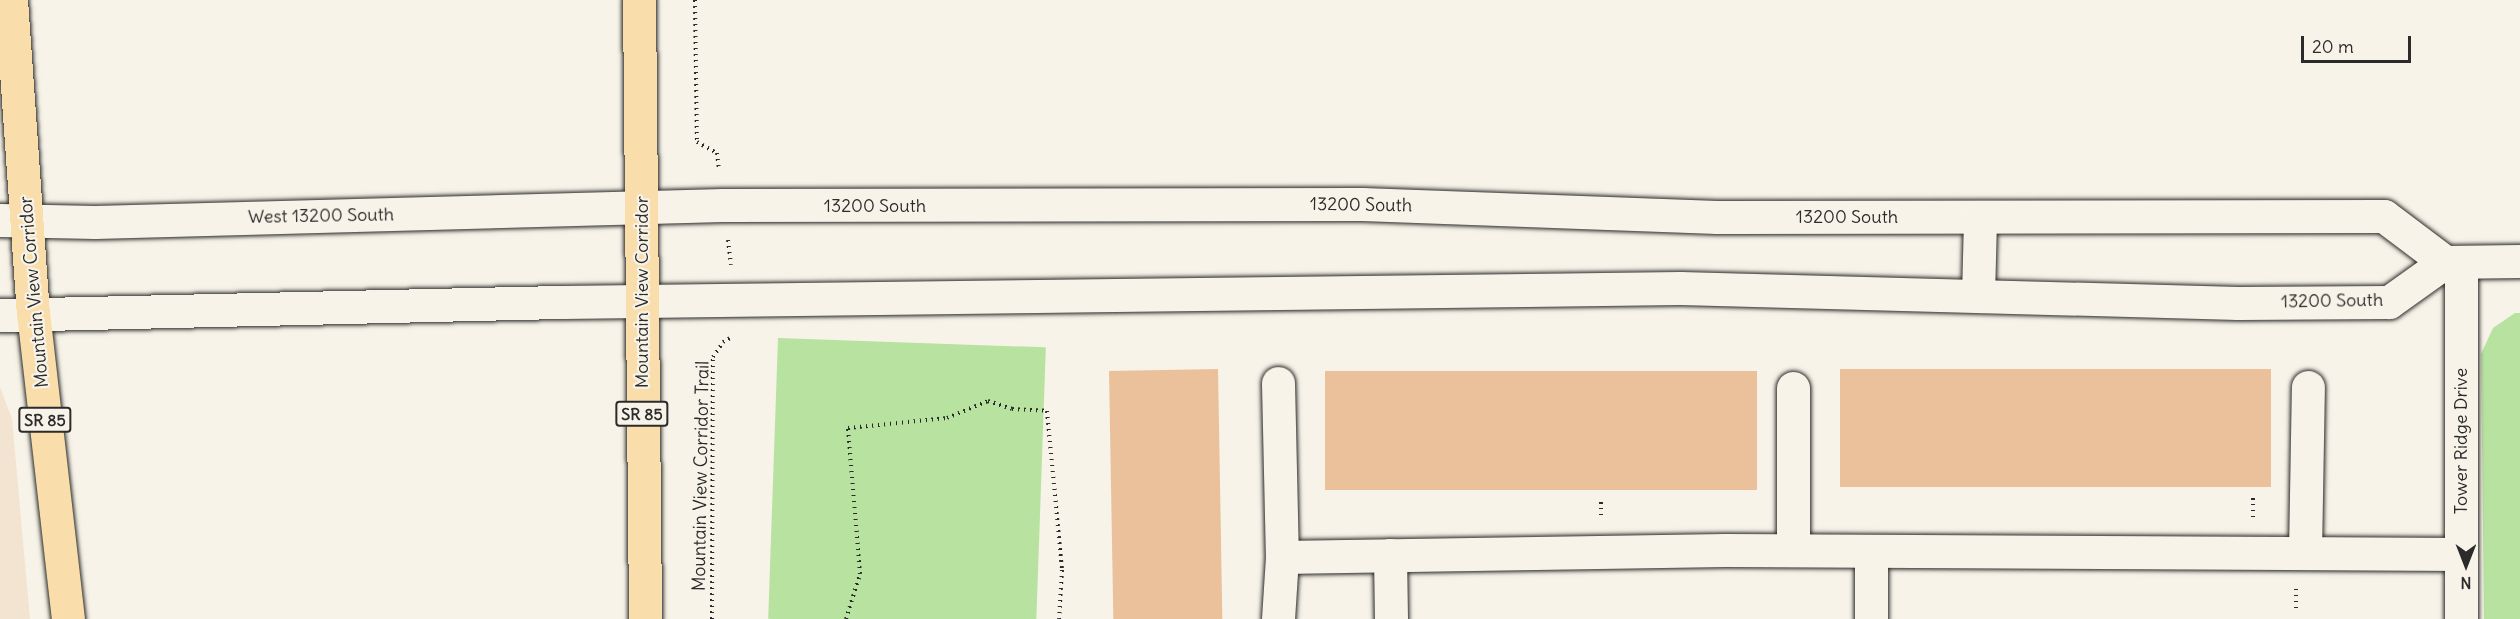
<!DOCTYPE html>
<html>
<head>
<meta charset="utf-8">
<style>
	body { margin:0 }
	#map { position:relative; width:2520px; height:619px; overflow:hidden; background:#f7f3e8; font-family:Delius,sans-serif }
	div>[style] { position:absolute }
	.built>* { inset:0; background:#f3e4d1 }
	.green>* { inset:0; background:#b7e29f; transform-origin:0 0 }
	.building>* { inset:0; background:#eac19a; transform-origin:0 0 }
	.path>* { height:4px; margin-top:-2px; transform-origin:0; background:repeating-linear-gradient(90deg,#2b2b2b 0 1.5px,transparent 0 6px) }
	.roads { filter:drop-shadow(0 0 2px #2b2b2b) drop-shadow(0 0 2px #2b2b2b) }
	.street>* { height:33px; margin:-16.5px; padding:0 16.5px; transform-origin:16.5px; border-radius:16.5px; background:#f7f3e8 }
	.secondary>* { height:33px; margin:-16.5px; padding:0 16.5px; transform-origin:16.5px; border-radius:16.5px; background:#f7f3e8 }
	.highway>* { height:33px; margin:-16.5px; padding:0 16.5px; transform-origin:16.5px; border-radius:16.5px; background:#f9deab }
	span { translate:-50% -50%; white-space:nowrap; text-align:center; line-height:1.15; -webkit-text-stroke:4.5px #f7f3e8; paint-order:stroke }
	.shield-label span { padding:2px 4px; background:#f7f3e8; border:2px solid; border-radius:4px; -webkit-text-stroke-width:0 }
	.shield-label { font-size:16px; color:#2b2b2b; font-weight:700 }
	.street-label { font-size:18px; color:#2b2b2b }
	.north { position:absolute; left:2436px; top:535px; width:60px; height:60px; -webkit-text-stroke:4px #f7f3e8; paint-order:stroke; rotate:180deg; font-size:16px; font-weight:700; line-height:24px; text-align:center; color:#2b2b2b }
	.north::after { content:''; display:block; margin:auto; width:21px; height:27px; background:#2b2b2b; clip-path:polygon(50% 0,100% 100%,50% 72%,0 100%) }
	.scale { position:absolute; left:2301px; top:36px; width:110px; height:27px; box-sizing:border-box; border:3px solid #2b2b2b; border-top:0; padding-left:8px; font-size:18px; line-height:21px; white-space:nowrap; color:#2b2b2b; -webkit-text-stroke:4px #f7f3e8; paint-order:stroke }
</style>
</head>
<body>
<div id="map">
	<div class="built">
		<i style="clip-path:polygon(0 387px,12px 419px,30px 619px,0 619px)"></i>
	</div>
	<div class="green">
		<i style="clip-path:polygon(2515px 313px,2520px 313px,2520px 619px,2484px 619px,2481px 354px,2493px 328px)"></i>
		<i style="left:778px;top:338px;width:268px;height:281px;rotate:2deg"></i>
	</div>
	<div class="building">
		<i style="left:1218px;top:369px;width:250px;height:109px;rotate:89deg"></i>
		<i style="left:2271px;top:369px;width:118px;height:431px;rotate:90deg"></i>
		<i style="left:1757px;top:371px;width:119px;height:432px;rotate:90deg"></i>
	</div>
	<div class="path">
		<i style="left:695px;top:0;width:142px;rotate:89.2deg"></i>
		<i style="left:697px;top:142px;width:23px;rotate:29deg"></i>
		<i style="left:717px;top:153px;width:17px;rotate:83deg"></i>
		<i style="left:728px;top:240px;width:25px;rotate:83deg"></i>
		<i style="left:2253px;top:498px;width:20px;rotate:90deg"></i>
		<i style="left:1601px;top:502px;width:15px;rotate:90deg"></i>
		<i style="left:2296px;top:589px;width:23px;rotate:90deg"></i>
		<i style="left:712px;top:619px;width:262px;rotate:-89.8deg"></i>
		<i style="left:713px;top:357px;width:18px;rotate:-56deg"></i>
		<i style="left:723px;top:342px;width:10px;rotate:-29deg"></i>
		<i style="left:846px;top:619px;width:47px;rotate:-72.7deg"></i>
		<i style="left:860px;top:574px;width:146px;rotate:-94.7deg"></i>
		<i style="left:848px;top:428px;width:100px;rotate:-5.8deg"></i>
		<i style="left:947px;top:418px;width:44px;rotate:-22.5deg"></i>
		<i style="left:988px;top:401px;width:25px;rotate:18deg"></i>
		<i style="left:1012px;top:409px;width:35px;rotate:3deg"></i>
		<i style="left:1047px;top:411px;width:160px;rotate:84.6deg"></i>
		<i style="left:1062px;top:570px;width:49px;rotate:93.5deg"></i>
	</div>
	<div class="roads">
		<div class="street">
			<i style="left:1278px;top:383px;width:174px;rotate:88.7deg"></i>
			<i style="left:1793px;top:388px;width:162px;rotate:90deg"></i>
			<i style="left:1871px;top:551px;width:68px;rotate:90deg"></i>
			<i style="left:2305px;top:553px;width:166px;rotate:-89deg"></i>
			<i style="left:1390px;top:555px;width:64px;rotate:89.1deg"></i>
			<i style="left:1278px;top:619px;width:62px;rotate:-86.3deg"></i>
			<i style="left:1282px;top:557px;width:443px;rotate:-0.9deg"></i>
			<i style="left:1725px;top:550px;width:736px;rotate:0.31deg"></i>
			<i style="left:2461px;top:619px;width:356px;rotate:-90deg"></i>
		</div>
		<div class="secondary">
			<i style="left:0;top:220px;width:95px;rotate:1.2deg"></i>
			<i style="left:95px;top:222px;width:628px;rotate:-1.55deg"></i>
			<i style="left:723px;top:205px;width:639px;rotate:-0.09deg"></i>
			<i style="left:1362px;top:204px;width:355px;rotate:2.1deg"></i>
			<i style="left:1717px;top:217px;width:667px;rotate:-0.09deg"></i>
			<i style="left:2384px;top:216px;width:76px;rotate:37deg"></i>
			<i style="left:2445px;top:262px;width:75px;rotate:-0.8deg"></i>
			<i style="left:1978px;top:296px;width:79px;rotate:-88.5deg"></i>
			<i style="left:0;top:315px;width:562px;rotate:-1.33deg"></i>
			<i style="left:562px;top:302px;width:1118px;rotate:-0.72deg"></i>
			<i style="left:1680px;top:288px;width:558px;rotate:1.54deg"></i>
			<i style="left:2238px;top:303px;width:151px;rotate:-0.4deg"></i>
			<i style="left:2389px;top:302px;width:69px;rotate:-35.5deg"></i>
		</div>
		<div class="highway">
			<i style="left:11px;top:0;width:313px;rotate:86deg"></i>
			<i style="left:33px;top:312px;width:309px;rotate:83.5deg"></i>
			<i style="left:639px;top:0;width:619px;rotate:89.44deg"></i>
		</div>
	</div>
	<div class="shield-label">
		<span style="left:642px;top:414px">SR 85</span>
		<span style="left:45px;top:420px">SR 85</span>
	</div>
	<div class="street-label">
		<span style="left:1361px;top:205px;rotate:1deg">13200 South</span>
		<span style="left:875px;top:206px">13200 South</span>
		<span style="left:321px;top:216px;rotate:-1deg">West 13200 South</span>
		<span style="left:1847px;top:217px">13200 South</span>
		<span style="left:34px;top:292px;rotate:-95deg">Mountain View Corridor</span>
		<span style="left:642px;top:292px;rotate:-90deg">Mountain View Corridor</span>
		<span style="left:2332px;top:301px;rotate:-1deg">13200 South</span>
		<span style="left:2461px;top:441px;rotate:-90deg">Tower Ridge Drive</span>
		<span style="left:701px;top:476px;rotate:-89deg">Mountain View Corridor Trail</span>
	</div>
	<div class="north">N</div>
	<div class="scale">20 m</div>
</div>
</body>
</html>
